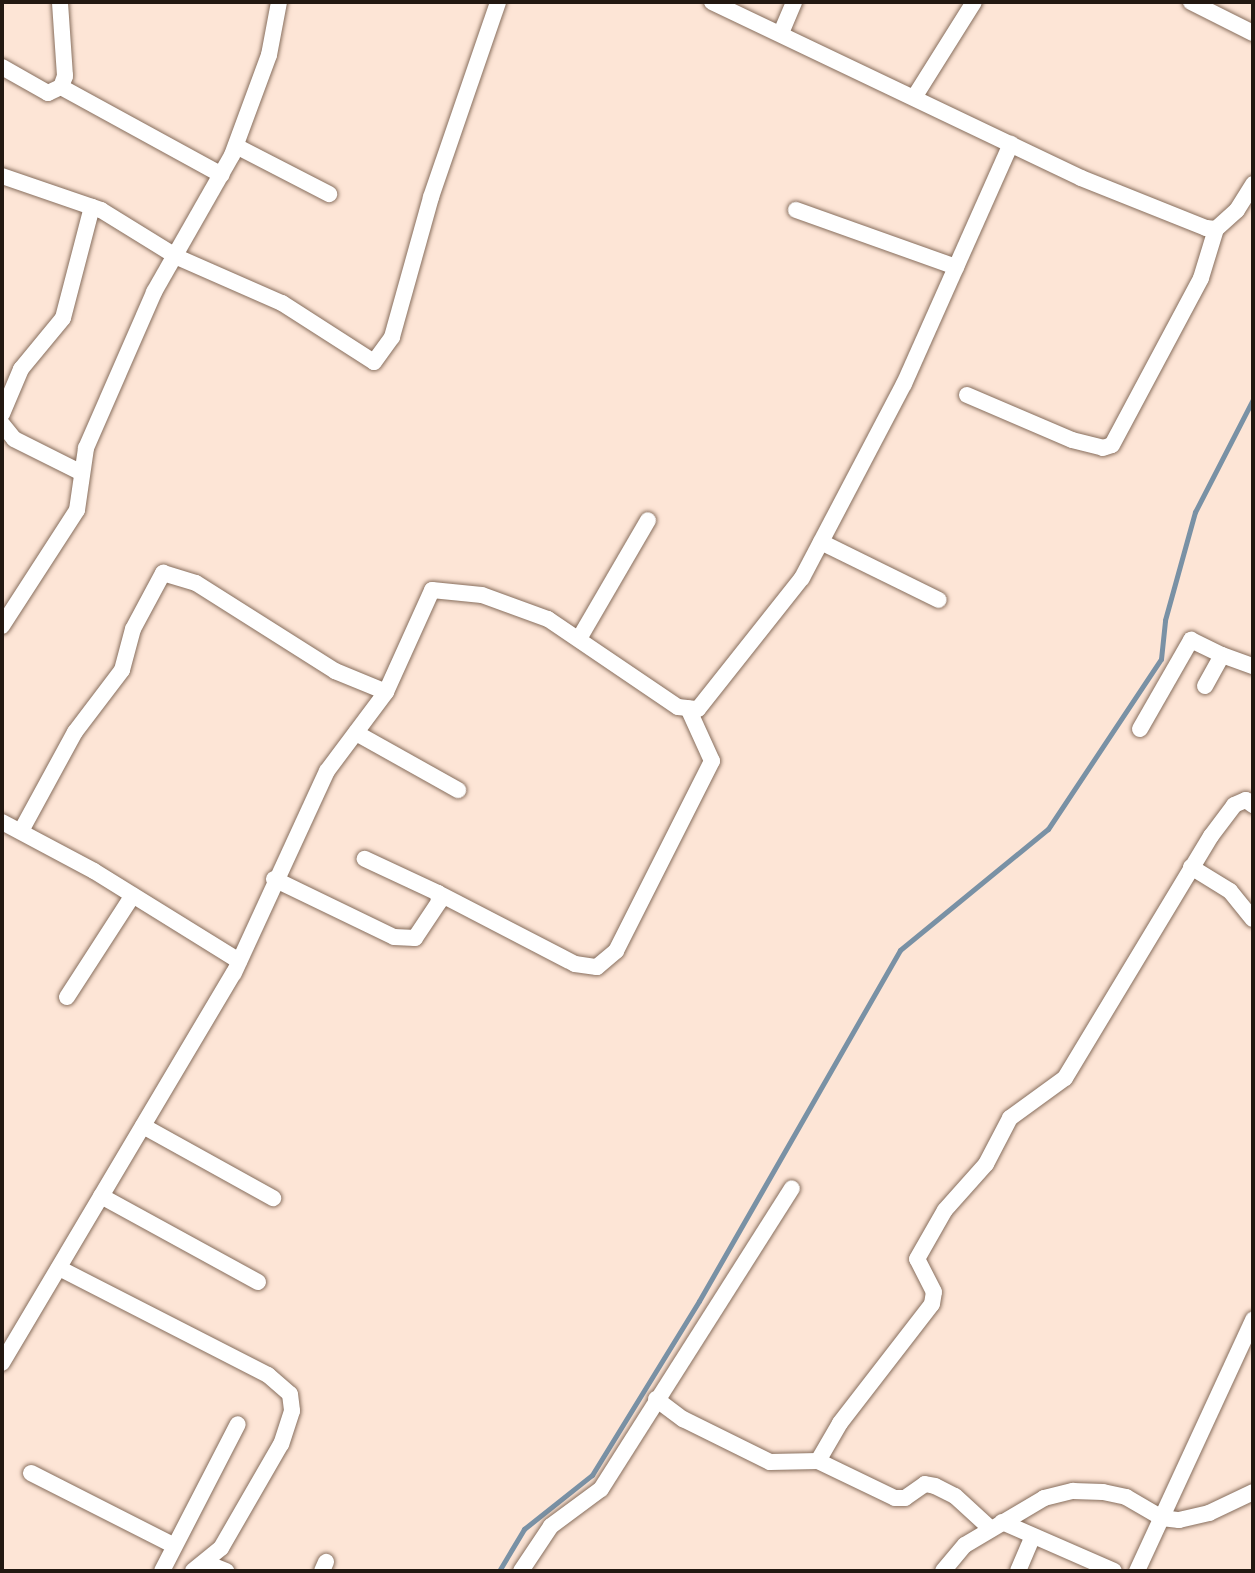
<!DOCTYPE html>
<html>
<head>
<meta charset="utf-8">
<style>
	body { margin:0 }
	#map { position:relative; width:1255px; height:1573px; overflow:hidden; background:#fde5d6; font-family:"Source Sans 3",sans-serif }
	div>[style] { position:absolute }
	.stream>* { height:5px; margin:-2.5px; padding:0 2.5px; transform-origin:2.5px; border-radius:2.5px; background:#7991a5 }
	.roads { filter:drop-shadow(0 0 2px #876e5d) drop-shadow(0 0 2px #876e5d) }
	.minor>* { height:16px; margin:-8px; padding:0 8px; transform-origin:8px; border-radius:8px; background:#fff }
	span { translate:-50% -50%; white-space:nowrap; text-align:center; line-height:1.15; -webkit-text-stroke:8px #fff; paint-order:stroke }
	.frame { position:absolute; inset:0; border:4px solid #221811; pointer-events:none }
</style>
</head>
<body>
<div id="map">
	<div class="stream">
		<i style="left:499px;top:1571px;width:49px;rotate:-59.2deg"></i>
		<i style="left:524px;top:1529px;width:87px;rotate:-38.5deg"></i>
		<i style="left:592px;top:1475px;width:204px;rotate:-58.4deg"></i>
		<i style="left:699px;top:1301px;width:404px;rotate:-60.2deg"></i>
		<i style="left:900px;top:950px;width:191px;rotate:-39.3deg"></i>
		<i style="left:1048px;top:829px;width:204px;rotate:-56.4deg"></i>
		<i style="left:1161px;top:659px;width:39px;rotate:-84deg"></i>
		<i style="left:1165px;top:620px;width:112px;rotate:-74.5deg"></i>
		<i style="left:1195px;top:512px;width:127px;rotate:-62.8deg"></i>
	</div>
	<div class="roads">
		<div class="minor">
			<i style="left:712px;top:2px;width:409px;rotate:25.5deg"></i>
			<i style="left:1081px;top:178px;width:135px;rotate:21.8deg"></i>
			<i style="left:1206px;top:228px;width:10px;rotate:6deg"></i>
			<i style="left:1216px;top:229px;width:28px;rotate:-42deg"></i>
			<i style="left:1237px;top:210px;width:31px;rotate:-58deg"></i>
			<i style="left:1191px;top:2px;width:69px;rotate:26.6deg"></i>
			<i style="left:781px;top:33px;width:34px;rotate:-67deg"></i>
			<i style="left:2px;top:67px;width:53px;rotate:29.5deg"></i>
			<i style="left:48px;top:93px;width:14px;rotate:-25deg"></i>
			<i style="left:61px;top:87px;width:12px;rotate:-70deg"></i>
			<i style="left:65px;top:76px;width:74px;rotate:-93.9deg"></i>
			<i style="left:61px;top:87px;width:183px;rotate:28.7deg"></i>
			<i style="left:915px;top:96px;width:111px;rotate:-57.9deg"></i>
			<i style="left:236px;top:146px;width:105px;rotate:27.3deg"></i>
			<i style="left:2px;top:176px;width:105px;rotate:19deg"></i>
			<i style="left:101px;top:210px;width:89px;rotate:31.7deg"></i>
			<i style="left:177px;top:257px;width:115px;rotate:23.7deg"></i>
			<i style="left:282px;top:303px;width:109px;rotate:32.7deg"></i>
			<i style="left:374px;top:362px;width:31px;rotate:-54deg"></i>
			<i style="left:392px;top:337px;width:145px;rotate:-74.4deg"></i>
			<i style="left:431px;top:197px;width:206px;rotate:-71deg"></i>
			<i style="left:796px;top:210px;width:170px;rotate:19.6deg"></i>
			<i style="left:967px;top:395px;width:114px;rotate:23.2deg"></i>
			<i style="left:1072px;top:440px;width:32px;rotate:14deg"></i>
			<i style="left:1103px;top:448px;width:9px;rotate:-18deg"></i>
			<i style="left:1112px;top:445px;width:189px;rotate:-61.9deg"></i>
			<i style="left:1201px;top:278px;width:51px;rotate:-73deg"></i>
			<i style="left:2px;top:414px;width:49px;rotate:-67.1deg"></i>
			<i style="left:21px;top:369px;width:66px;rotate:-50.5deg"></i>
			<i style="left:63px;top:318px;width:115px;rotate:-75.4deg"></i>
			<i style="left:2px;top:424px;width:19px;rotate:51deg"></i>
			<i style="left:14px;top:439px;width:74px;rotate:26.6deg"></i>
			<i style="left:821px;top:542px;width:131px;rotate:26.2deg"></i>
			<i style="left:2px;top:626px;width:138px;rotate:-57.1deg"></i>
			<i style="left:77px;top:510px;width:63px;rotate:-81.7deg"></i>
			<i style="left:86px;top:448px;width:170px;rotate:-66.4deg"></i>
			<i style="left:154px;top:292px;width:158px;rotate:-60.3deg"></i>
			<i style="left:232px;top:155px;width:107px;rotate:-69.7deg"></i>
			<i style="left:269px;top:55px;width:54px;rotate:-79.3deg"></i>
			<i style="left:580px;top:637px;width:135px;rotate:-59.8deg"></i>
			<i style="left:1205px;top:686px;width:35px;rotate:-61deg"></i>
			<i style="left:1222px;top:655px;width:33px;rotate:20deg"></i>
			<i style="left:1140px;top:729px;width:103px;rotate:-60.2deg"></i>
			<i style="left:1191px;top:640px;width:34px;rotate:26deg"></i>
			<i style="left:356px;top:733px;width:117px;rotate:29.2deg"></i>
			<i style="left:2px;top:822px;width:104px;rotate:28deg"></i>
			<i style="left:94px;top:871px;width:171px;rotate:31.8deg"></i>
			<i style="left:21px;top:831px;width:113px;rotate:-61.4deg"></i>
			<i style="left:75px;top:732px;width:78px;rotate:-52.8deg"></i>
			<i style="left:122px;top:670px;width:42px;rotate:-75deg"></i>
			<i style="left:133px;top:629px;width:64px;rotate:-61.8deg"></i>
			<i style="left:163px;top:573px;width:34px;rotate:17deg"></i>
			<i style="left:196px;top:583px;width:165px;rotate:32.3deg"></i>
			<i style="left:335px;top:671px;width:55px;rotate:22.4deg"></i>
			<i style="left:1191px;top:867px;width:46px;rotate:31.6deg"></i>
			<i style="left:1230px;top:891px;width:36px;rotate:51deg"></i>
			<i style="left:274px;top:879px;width:133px;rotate:25.8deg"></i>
			<i style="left:394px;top:937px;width:21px;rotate:3deg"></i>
			<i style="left:415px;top:938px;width:43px;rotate:-56.3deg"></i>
			<i style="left:439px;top:902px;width:9px;rotate:-96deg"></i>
			<i style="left:438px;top:893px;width:81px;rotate:-155deg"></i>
			<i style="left:438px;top:893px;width:154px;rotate:27.4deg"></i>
			<i style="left:575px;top:964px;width:22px;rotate:8deg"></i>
			<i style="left:597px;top:967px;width:25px;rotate:-40deg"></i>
			<i style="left:616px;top:951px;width:213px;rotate:-63.2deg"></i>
			<i style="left:712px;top:761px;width:58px;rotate:-114.4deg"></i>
			<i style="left:67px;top:997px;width:121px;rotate:-57.1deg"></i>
			<i style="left:143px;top:1126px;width:149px;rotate:29deg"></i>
			<i style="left:101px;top:1196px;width:179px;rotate:28.7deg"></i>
			<i style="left:59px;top:1268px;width:235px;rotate:27.1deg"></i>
			<i style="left:268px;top:1375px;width:29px;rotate:41deg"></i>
			<i style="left:290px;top:1394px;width:17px;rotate:83deg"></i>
			<i style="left:292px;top:1411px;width:35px;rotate:108deg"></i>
			<i style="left:281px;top:1444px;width:120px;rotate:120deg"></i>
			<i style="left:221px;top:1548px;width:36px;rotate:141deg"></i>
			<i style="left:2px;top:1363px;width:454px;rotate:-59.3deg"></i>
			<i style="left:234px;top:973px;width:222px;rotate:-65.3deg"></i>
			<i style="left:327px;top:771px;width:99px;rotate:-53.2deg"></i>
			<i style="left:386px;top:692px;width:112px;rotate:-65.7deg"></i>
			<i style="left:432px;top:590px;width:50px;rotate:5.7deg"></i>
			<i style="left:482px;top:595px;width:70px;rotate:20deg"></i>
			<i style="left:548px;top:619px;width:157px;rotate:34.1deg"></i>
			<i style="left:678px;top:707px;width:20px;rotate:6deg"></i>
			<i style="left:698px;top:709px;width:167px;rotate:-51.6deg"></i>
			<i style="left:802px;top:578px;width:219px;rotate:-62.3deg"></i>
			<i style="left:904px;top:384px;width:263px;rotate:-66deg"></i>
			<i style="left:656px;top:1399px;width:34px;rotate:37deg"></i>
			<i style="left:683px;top:1419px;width:97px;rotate:26.3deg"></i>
			<i style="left:770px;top:1462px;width:48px;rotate:-1.2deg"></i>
			<i style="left:818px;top:1461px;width:85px;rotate:25.7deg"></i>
			<i style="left:895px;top:1498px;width:10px"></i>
			<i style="left:905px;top:1498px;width:24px;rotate:-35deg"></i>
			<i style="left:925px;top:1484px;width:10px;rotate:11deg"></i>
			<i style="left:935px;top:1486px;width:22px;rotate:27deg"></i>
			<i style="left:955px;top:1496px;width:49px;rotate:42.5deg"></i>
			<i style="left:818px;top:1461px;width:44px;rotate:-59.9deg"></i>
			<i style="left:840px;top:1423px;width:150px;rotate:-52.3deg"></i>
			<i style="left:932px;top:1304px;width:12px;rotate:-81deg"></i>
			<i style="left:934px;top:1292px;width:37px;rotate:-117deg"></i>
			<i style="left:917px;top:1259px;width:56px;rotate:-60.3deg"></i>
			<i style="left:945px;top:1210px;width:62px;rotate:-48.3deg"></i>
			<i style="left:986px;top:1164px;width:52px;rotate:-62.4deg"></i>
			<i style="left:1010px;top:1118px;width:68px;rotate:-36deg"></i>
			<i style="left:1065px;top:1078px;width:283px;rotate:-58.9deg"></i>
			<i style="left:1211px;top:836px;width:39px;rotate:-53deg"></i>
			<i style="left:1234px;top:805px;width:13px;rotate:-23deg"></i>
			<i style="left:1246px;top:800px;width:9px;rotate:36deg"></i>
			<i style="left:31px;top:1473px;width:161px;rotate:26.9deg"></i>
			<i style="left:1002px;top:1522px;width:122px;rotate:23.6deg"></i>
			<i style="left:206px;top:1563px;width:22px;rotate:22deg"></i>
			<i style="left:162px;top:1571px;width:165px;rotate:-62.7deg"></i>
			<i style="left:322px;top:1571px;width:10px;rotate:-66deg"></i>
			<i style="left:521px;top:1571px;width:54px;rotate:-56.3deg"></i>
			<i style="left:551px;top:1526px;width:62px;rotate:-36.5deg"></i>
			<i style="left:601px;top:1489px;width:356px;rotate:-57.6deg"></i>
			<i style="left:943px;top:1571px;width:34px;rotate:-50deg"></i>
			<i style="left:965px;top:1545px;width:92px;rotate:-30.7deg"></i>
			<i style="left:1044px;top:1498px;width:30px;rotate:-14deg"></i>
			<i style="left:1073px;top:1491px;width:30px;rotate:2deg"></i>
			<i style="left:1103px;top:1492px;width:24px;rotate:12deg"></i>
			<i style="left:1126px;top:1497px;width:42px;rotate:30.3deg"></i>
			<i style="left:1162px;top:1518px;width:17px;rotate:7deg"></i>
			<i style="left:1179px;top:1520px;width:31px;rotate:-13deg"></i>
			<i style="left:1209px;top:1513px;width:49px;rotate:-25.5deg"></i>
			<i style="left:1018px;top:1571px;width:38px;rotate:-67deg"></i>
			<i style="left:1137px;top:1571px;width:277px;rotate:-65.2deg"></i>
		</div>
	</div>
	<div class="frame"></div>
</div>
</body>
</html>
